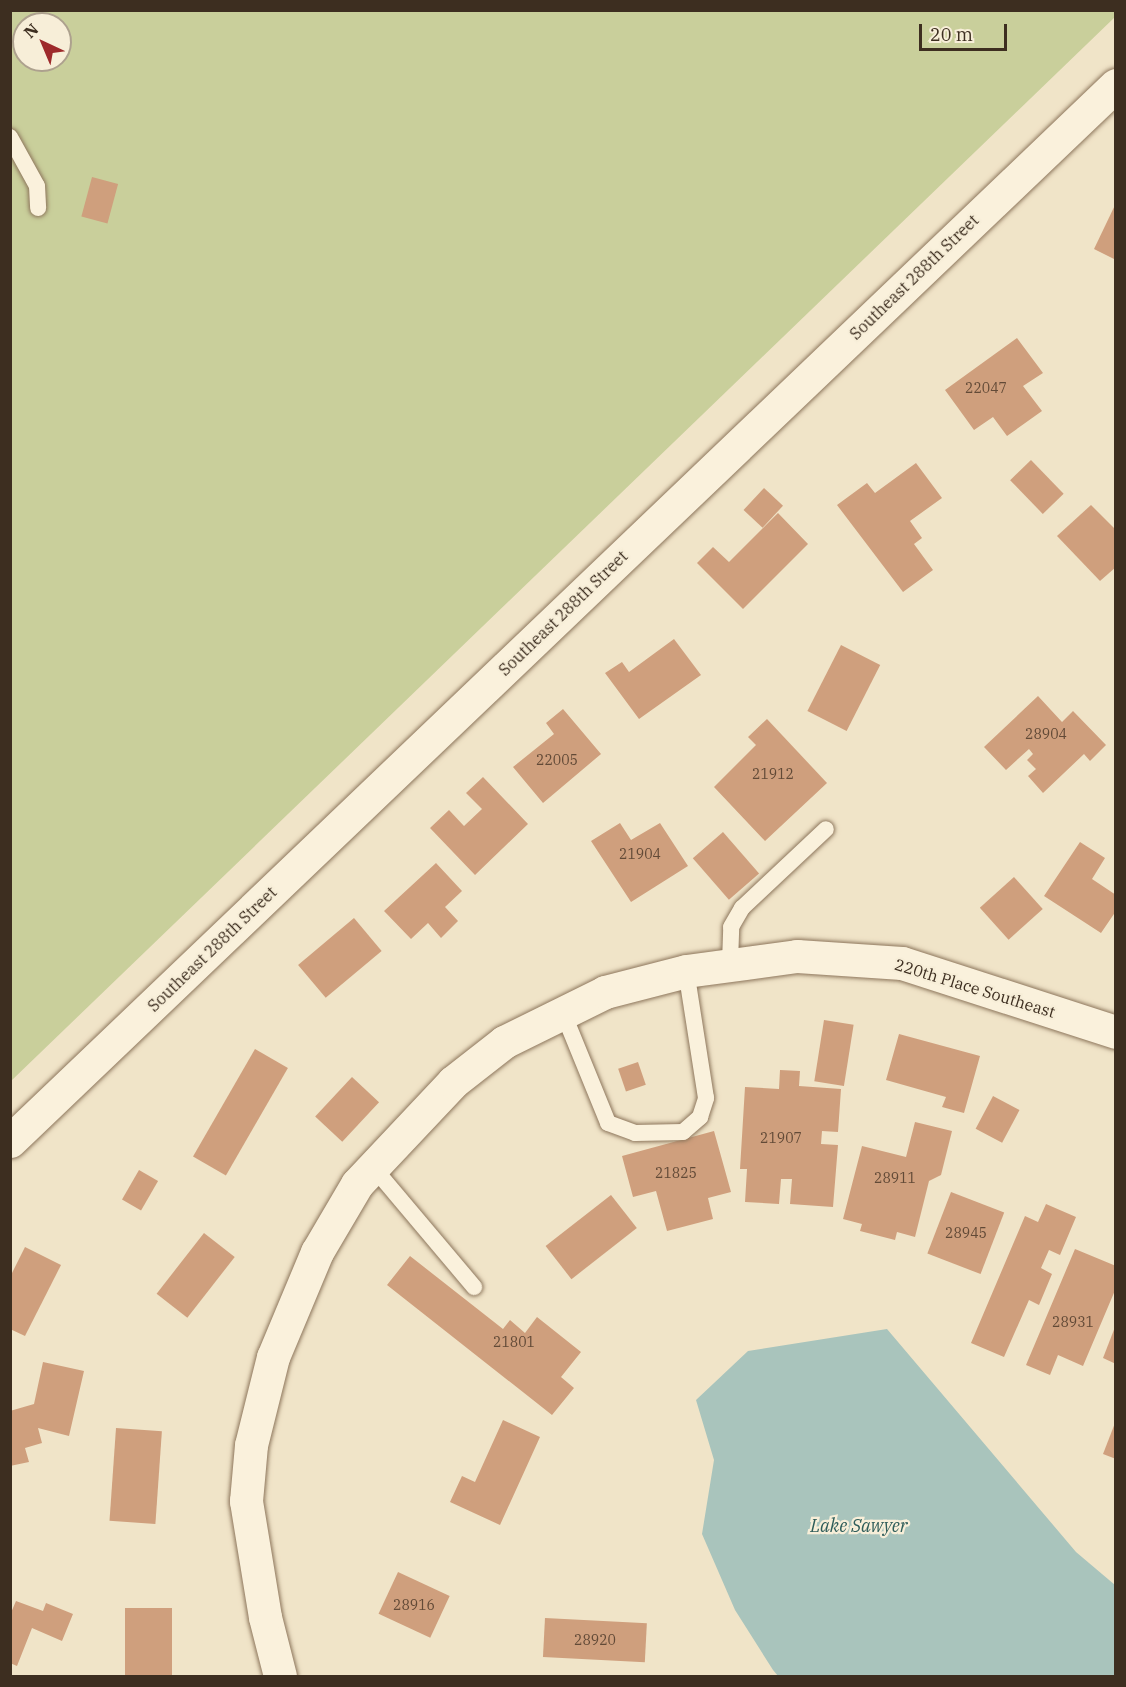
<!DOCTYPE html>
<html>
<head>
<meta charset="utf-8">
<style>
	body { margin:0 }
	#map { position:relative; width:1126px; height:1687px; overflow:hidden; background:#f0e4c8; font-family:"IBM Plex Serif",serif }
	div>[style] { position:absolute }
	.green>* { inset:0; background:#c9cf9b }
	.water>* { inset:0; background:#a9c4bc }
	.building>* { inset:0; background:#cf9f7d; transform-origin:0 0 }
	.roads { filter:drop-shadow(0 0 2px #8d765c) drop-shadow(0 0 2px #8d765c) }
	.service>* { height:16px; margin:-8px; padding:0 8px; transform-origin:8px; border-radius:8px; background:#faf1dc }
	.minor>* { height:33px; margin:-16.5px; padding:0 16.5px; transform-origin:16.5px; border-radius:16.5px; background:#faf1dc }
	.tertiary>* { height:33px; margin:-16.5px; padding:0 16.5px; transform-origin:16.5px; border-radius:16.5px; background:#faf1dc }
	span { translate:-50% -50%; white-space:nowrap; text-align:center; line-height:1.15; -webkit-text-stroke:4.5px #f7eed8; paint-order:stroke }
	.number-label { font-size:14px; color:#624a37 }
	.number-label span { -webkit-text-stroke-width:0 }
	.street-label { font-size:16px; color:#3d2e20 }
	.water-label { font-size:18px; color:#2f5d5a; font-style:italic }
	.frame { position:absolute; inset:0; border:12px solid #3d2e20; pointer-events:none }
	.north { position:absolute; left:12px; top:12px; width:60px; height:60px; box-sizing:border-box; background:#f7eed8; border:2px solid #ada18e; border-radius:50%; rotate:316deg; font-size:16px; font-weight:700; line-height:24px; text-align:center; color:#3d2e20 }
	.north::after { content:''; display:block; margin:auto; width:21px; height:27px; background:#9e2a2b; clip-path:polygon(50% 0,100% 100%,50% 72%,0 100%) }
	.scale { position:absolute; left:919px; top:24px; width:88px; height:27px; box-sizing:border-box; border:3px solid #3d2e20; border-top:0; padding-left:8px; font-size:18px; line-height:21px; white-space:nowrap; color:#3d2e20; -webkit-text-stroke:4px #f7eed8; paint-order:stroke }
</style>
</head>
<body>
<div id="map">
	<div class="green">
		<i style="clip-path:polygon(evenodd,11px 11px,1115px 11px,1115px 17px,11px 1081px,11px 11px,24px 24px,60px 24px,60px 60px,24px 60px,24px 24px)"></i>
	</div>
	<div class="water">
		<i style="clip-path:polygon(887px 1329px,1076px 1552px,1115px 1585px,1115px 1676px,778px 1676px,773px 1670px,735px 1610px,702px 1534px,714px 1460px,696px 1400px,748px 1351px)"></i>
	</div>
	<div class="building">
		<i style="left:92px;top:177px;width:27px;height:41px;rotate:15deg"></i>
		<i style="clip-path:polygon(1116px 203px,1116px 260px,1094px 249px)"></i>
		<i style="clip-path:polygon(1017px 338px,1043px 373px,1023px 386px,1042px 411px,1007px 436px,993px 417px,974px 430px,945px 390px)"></i>
		<i style="left:1031px;top:460px;width:47px;height:29px;rotate:46deg"></i>
		<i style="clip-path:polygon(916px 463px,942px 498px,910px 521px,922px 538px,914px 544px,933px 570px,903px 592px,837px 505px,867px 483px,875px 493px)"></i>
		<i style="left:764px;top:488px;width:26px;height:30px;rotate:43deg"></i>
		<i style="clip-path:polygon(1091px 505px,1116px 530px,1116px 567px,1100px 581px,1057px 536px)"></i>
		<i style="clip-path:polygon(778px 513px,808px 544px,743px 609px,697px 563px,713px 547px,729px 562px)"></i>
		<i style="clip-path:polygon(674px 639px,701px 675px,639px 719px,605px 673px,622px 662px,629px 672px)"></i>
		<i style="left:841px;top:645px;width:44px;height:74px;rotate:27deg"></i>
		<i style="clip-path:polygon(1038px 696px,1062px 722px,1073px 711px,1106px 745px,1090px 761px,1084px 754px,1043px 793px,1028px 776px,1036px 769px,1027px 760px,1033px 754px,1029px 749px,1006px 770px,984px 747px)"></i>
		<i style="clip-path:polygon(563px 709px,601px 754px,543px 803px,513px 767px,554px 734px,546px 723px)"></i>
		<i style="clip-path:polygon(767px 719px,827px 783px,765px 841px,714px 787px,756px 745px,748px 737px)"></i>
		<i style="clip-path:polygon(483px 777px,528px 824px,475px 875px,430px 828px,449px 810px,464px 826px,482px 809px,466px 793px)"></i>
		<i style="clip-path:polygon(620px 823px,631px 840px,660px 823px,688px 866px,631px 902px,591px 841px)"></i>
		<i style="left:723px;top:832px;width:55px;height:40px;rotate:49deg"></i>
		<i style="clip-path:polygon(1080px 842px,1105px 858px,1092px 879px,1116px 895px,1116px 911px,1101px 933px,1044px 896px)"></i>
		<i style="clip-path:polygon(436px 863px,462px 891px,445px 907px,458px 921px,441px 938px,428px 923px,411px 939px,384px 911px)"></i>
		<i style="left:1014px;top:877px;width:43px;height:46px;rotate:48deg"></i>
		<i style="left:354px;top:918px;width:43px;height:73px;rotate:50deg"></i>
		<i style="left:824px;top:1020px;width:30px;height:62px;rotate:9deg"></i>
		<i style="clip-path:polygon(899px 1034px,980px 1056px,964px 1113px,942px 1107px,946px 1097px,886px 1080px)"></i>
		<i style="left:255px;top:1049px;width:38px;height:124px;rotate:30deg"></i>
		<i style="left:638px;top:1062px;width:24px;height:21px;rotate:71deg"></i>
		<i style="clip-path:polygon(780px 1070px,800px 1071px,799px 1086px,841px 1089px,838px 1132px,822px 1131px,821px 1144px,838px 1145px,833px 1207px,790px 1204px,792px 1179px,781px 1179px,779px 1204px,745px 1202px,747px 1169px,740px 1169px,745px 1087px,779px 1089px)"></i>
		<i style="left:352px;top:1077px;width:37px;height:54px;rotate:43deg"></i>
		<i style="left:993px;top:1096px;width:30px;height:37px;rotate:28deg"></i>
		<i style="clip-path:polygon(915px 1122px,952px 1131px,941px 1175px,929px 1181px,915px 1237px,897px 1232px,895px 1240px,860px 1231px,862px 1224px,843px 1219px,862px 1146px,906px 1157px)"></i>
		<i style="clip-path:polygon(714px 1131px,731px 1192px,708px 1198px,713px 1219px,667px 1231px,656px 1191px,633px 1197px,622px 1156px)"></i>
		<i style="left:139px;top:1170px;width:22px;height:34px;rotate:30deg"></i>
		<i style="left:951px;top:1192px;width:57px;height:66px;rotate:21deg"></i>
		<i style="left:611px;top:1195px;width:42px;height:83px;rotate:52deg"></i>
		<i style="clip-path:polygon(1046px 1204px,1076px 1217px,1060px 1255px,1049px 1250px,1041px 1268px,1052px 1274px,1039px 1305px,1029px 1300px,1004px 1357px,971px 1343px,1025px 1216px,1038px 1222px)"></i>
		<i style="left:204px;top:1233px;width:39px;height:77px;rotate:38deg"></i>
		<i style="clip-path:polygon(25px 1247px,61px 1265px,25px 1336px,10px 1329px,10px 1277px)"></i>
		<i style="clip-path:polygon(1075px 1249px,1116px 1266px,1116px 1288px,1083px 1366px,1058px 1355px,1050px 1375px,1026px 1365px)"></i>
		<i style="clip-path:polygon(410px 1256px,503px 1329px,510px 1320px,525px 1333px,537px 1317px,581px 1352px,561px 1377px,574px 1388px,552px 1415px,387px 1285px)"></i>
		<i style="clip-path:polygon(1115px 1327px,1116px 1327px,1116px 1364px,1103px 1358px)"></i>
		<i style="clip-path:polygon(43px 1362px,84px 1371px,69px 1436px,38px 1428px,42px 1443px,25px 1448px,29px 1462px,10px 1466px,10px 1411px,34px 1404px)"></i>
		<i style="clip-path:polygon(503px 1420px,540px 1437px,500px 1525px,450px 1502px,462px 1476px,475px 1482px)"></i>
		<i style="clip-path:polygon(1115px 1423px,1116px 1423px,1116px 1459px,1103px 1454px)"></i>
		<i style="left:116px;top:1428px;width:46px;height:93px;rotate:4deg"></i>
		<i style="left:398px;top:1572px;width:57px;height:46px;rotate:25deg"></i>
		<i style="clip-path:polygon(16px 1601px,43px 1611px,46px 1603px,73px 1614px,62px 1641px,32px 1628px,17px 1666px,10px 1663px,10px 1615px)"></i>
		<i style="left:125px;top:1608px;width:47px;height:68px"></i>
		<i style="left:545px;top:1618px;width:102px;height:39px;rotate:3deg"></i>
	</div>
	<div class="roads">
		<div class="service">
			<i style="left:10px;top:137px;width:56px;rotate:61.1deg"></i>
			<i style="left:37px;top:186px;width:22px;rotate:87deg"></i>
			<i style="left:730px;top:963px;width:36px;rotate:-88deg"></i>
			<i style="left:731px;top:927px;width:22px;rotate:-60deg"></i>
			<i style="left:742px;top:908px;width:115px;rotate:-43.2deg"></i>
			<i style="left:562px;top:1010px;width:122px;rotate:67.8deg"></i>
			<i style="left:608px;top:1123px;width:29px;rotate:20deg"></i>
			<i style="left:635px;top:1133px;width:48px;rotate:-1.2deg"></i>
			<i style="left:683px;top:1132px;width:23px;rotate:-41deg"></i>
			<i style="left:700px;top:1117px;width:20px;rotate:-72deg"></i>
			<i style="left:706px;top:1098px;width:129px;rotate:-98.9deg"></i>
			<i style="left:373px;top:1167px;width:157px;rotate:49.9deg"></i>
		</div>
		<div class="minor">
			<i style="left:280px;top:1676px;width:61px;rotate:-104.3deg"></i>
			<i style="left:265px;top:1617px;width:118px;rotate:-99.3deg"></i>
			<i style="left:246px;top:1501px;width:56px;rotate:-84.9deg"></i>
			<i style="left:251px;top:1445px;width:91px;rotate:-76deg"></i>
			<i style="left:273px;top:1357px;width:114px;rotate:-67.3deg"></i>
			<i style="left:317px;top:1252px;width:79px;rotate:-59.5deg"></i>
			<i style="left:357px;top:1184px;width:140px;rotate:-46.7deg"></i>
			<i style="left:453px;top:1082px;width:65px;rotate:-38.1deg"></i>
			<i style="left:504px;top:1042px;width:113px;rotate:-26.3deg"></i>
			<i style="left:605px;top:992px;width:84px;rotate:-14.5deg"></i>
			<i style="left:686px;top:971px;width:112px;rotate:-7.7deg"></i>
			<i style="left:797px;top:956px;width:105px;rotate:3.8deg"></i>
			<i style="left:902px;top:963px;width:225px;rotate:17.9deg"></i>
		</div>
		<div class="tertiary">
			<i style="left:10px;top:1141px;width:1529px;rotate:-43.68deg"></i>
		</div>
	</div>
	<div class="number-label">
		<span style="left:986px;top:388px">22047</span>
		<span style="left:1046px;top:734px">28904</span>
		<span style="left:557px;top:760px">22005</span>
		<span style="left:773px;top:774px">21912</span>
		<span style="left:640px;top:854px">21904</span>
		<span style="left:781px;top:1138px">21907</span>
		<span style="left:676px;top:1173px">21825</span>
		<span style="left:895px;top:1178px">28911</span>
		<span style="left:966px;top:1233px">28945</span>
		<span style="left:1073px;top:1322px">28931</span>
		<span style="left:514px;top:1342px">21801</span>
		<span style="left:414px;top:1605px">28916</span>
		<span style="left:595px;top:1640px">28920</span>
	</div>
	<div class="street-label">
		<span style="left:914px;top:277px;rotate:-44deg">Southeast 288th Street</span>
		<span style="left:563px;top:613px;rotate:-44deg">Southeast 288th Street</span>
		<span style="left:212px;top:949px;rotate:-44deg">Southeast 288th Street</span>
		<span style="left:975px;top:988px;rotate:17deg">220th Place Southeast</span>
	</div>
	<div class="water-label">
		<span style="left:859px;top:1526px">Lake Sawyer</span>
	</div>
	<div class="frame"></div>
	<div class="north">N</div>
	<div class="scale">20 m</div>
</div>
</body>
</html>
